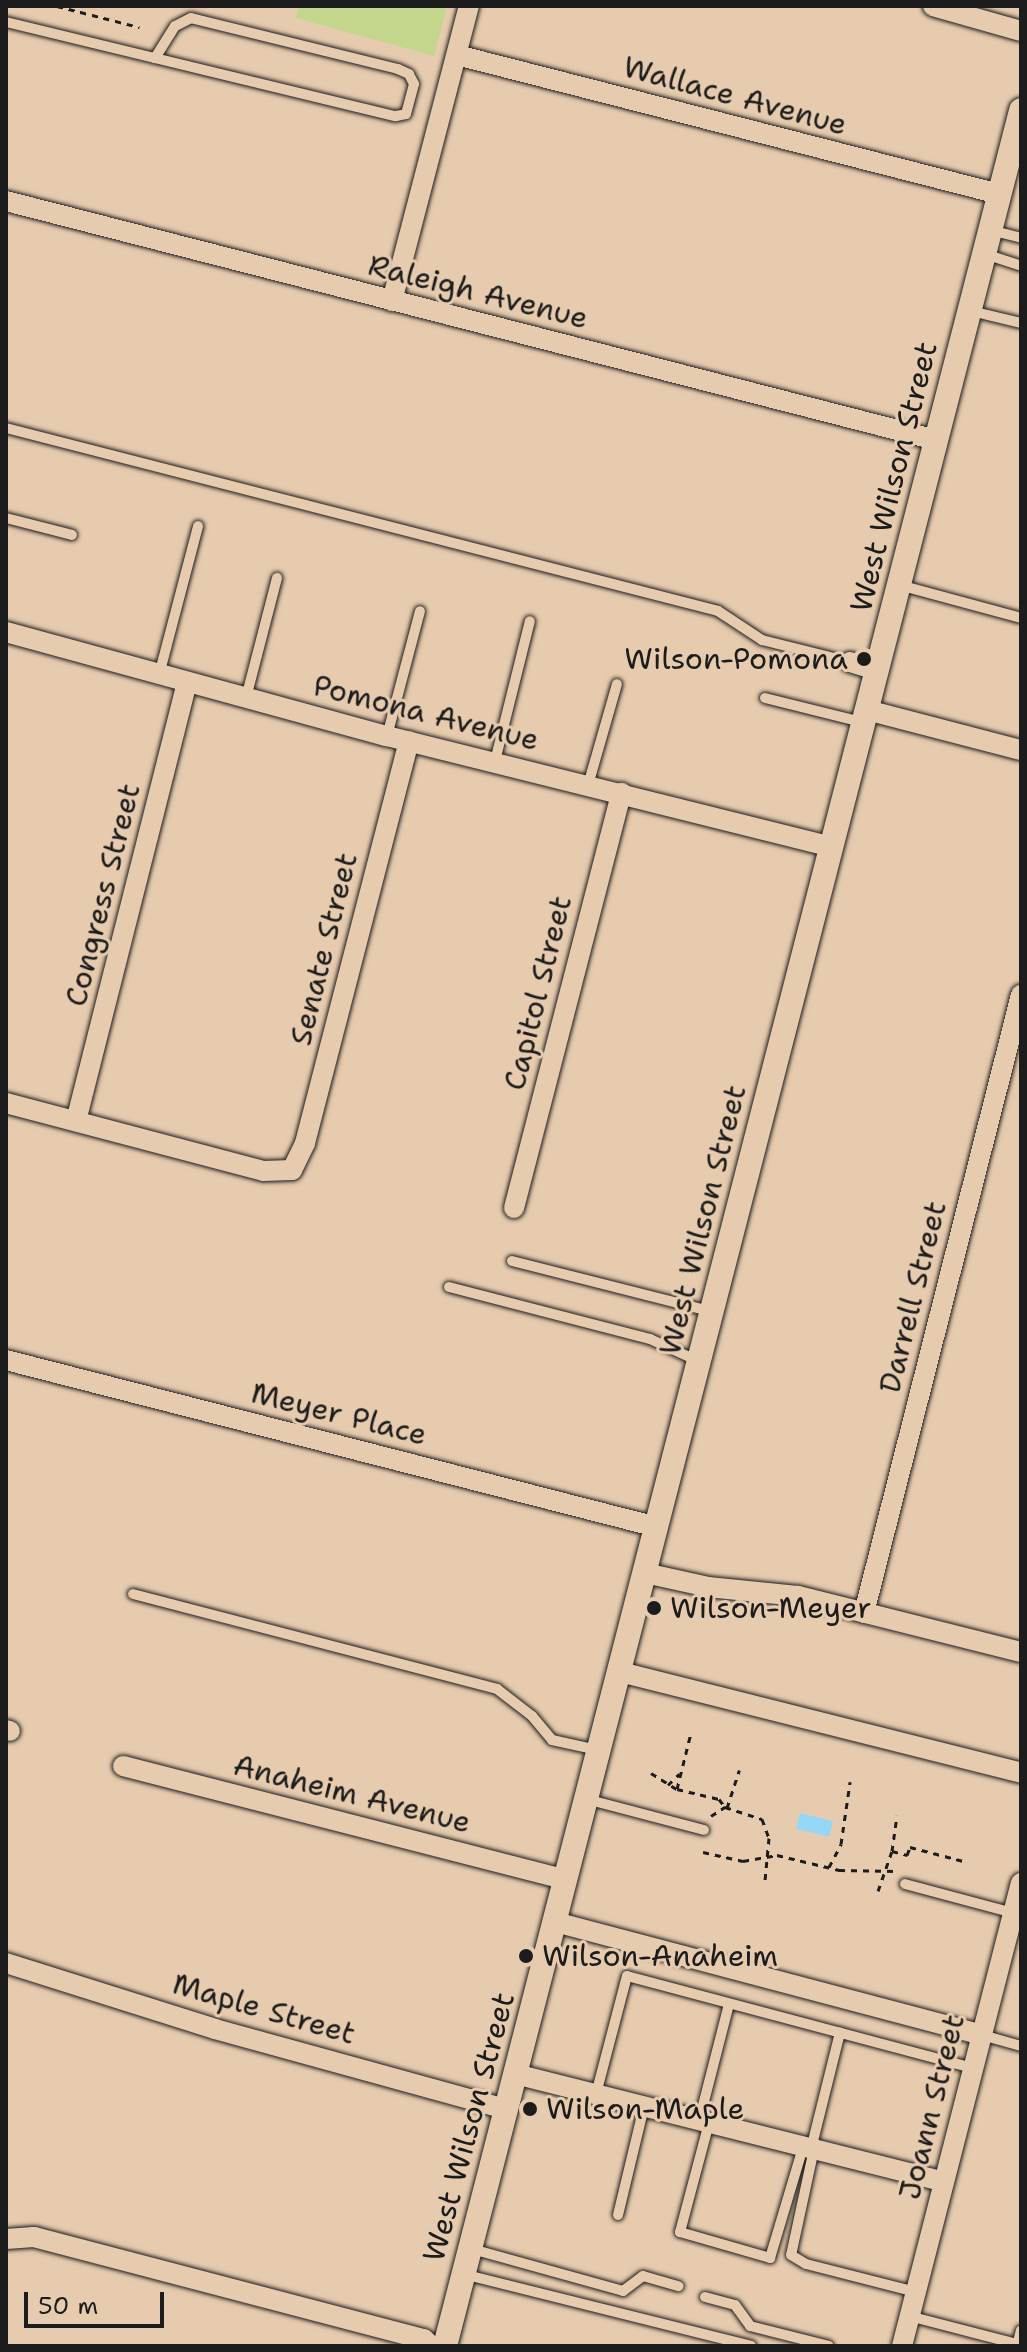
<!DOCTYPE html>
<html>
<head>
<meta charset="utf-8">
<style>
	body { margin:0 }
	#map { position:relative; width:1027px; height:2352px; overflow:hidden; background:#e7cbae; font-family:"Shantell Sans",sans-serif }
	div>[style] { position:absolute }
	.green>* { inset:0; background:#c3d68b }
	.water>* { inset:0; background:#94d7f6; transform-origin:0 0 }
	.path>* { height:3px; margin-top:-1.5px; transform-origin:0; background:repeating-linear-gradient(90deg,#1c1c1c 0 6px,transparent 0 12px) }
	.roads { filter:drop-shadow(0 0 2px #1c1c1c) drop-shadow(0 0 2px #1c1c1c) }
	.service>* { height:10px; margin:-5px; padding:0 5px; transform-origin:5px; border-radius:5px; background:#e7cbae }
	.minor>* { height:20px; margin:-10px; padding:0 10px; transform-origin:10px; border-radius:10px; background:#e7cbae }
	.tertiary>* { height:24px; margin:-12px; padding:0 12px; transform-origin:12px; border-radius:12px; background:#e7cbae }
	.dots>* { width:22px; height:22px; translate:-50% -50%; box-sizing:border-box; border:4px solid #e7cbae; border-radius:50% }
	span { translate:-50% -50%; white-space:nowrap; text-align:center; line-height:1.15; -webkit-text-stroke:6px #e7cbae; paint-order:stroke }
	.street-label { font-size:30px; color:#1c1c1c }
	.poi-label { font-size:30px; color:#1c1c1c }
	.right { translate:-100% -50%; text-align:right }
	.left { translate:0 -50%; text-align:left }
	.frame { position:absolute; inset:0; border:8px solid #1c1c1c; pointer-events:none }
	.scale { position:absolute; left:24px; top:2292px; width:140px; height:36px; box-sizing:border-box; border:4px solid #1c1c1c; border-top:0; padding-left:10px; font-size:24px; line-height:28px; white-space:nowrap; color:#1c1c1c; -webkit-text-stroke:6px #e7cbae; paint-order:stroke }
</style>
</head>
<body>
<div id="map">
	<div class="green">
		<i style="clip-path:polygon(299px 6px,447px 6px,434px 56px,296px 18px)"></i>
	</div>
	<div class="water">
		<i style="left:800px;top:1813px;width:34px;height:16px;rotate:14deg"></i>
	</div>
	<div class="path">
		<i style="left:57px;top:6px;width:85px;rotate:14.4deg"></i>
		<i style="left:651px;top:1773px;width:31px;rotate:32deg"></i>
		<i style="left:677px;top:1789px;width:43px;rotate:13.4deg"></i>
		<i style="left:719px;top:1799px;width:10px;rotate:53deg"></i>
		<i style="left:725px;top:1807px;width:39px;rotate:18deg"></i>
		<i style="left:762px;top:1819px;width:20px;rotate:70deg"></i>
		<i style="left:769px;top:1838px;width:42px;rotate:95.4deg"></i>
		<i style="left:668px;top:1785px;width:16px;rotate:-45deg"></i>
		<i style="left:677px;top:1789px;width:58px;rotate:-76deg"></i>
		<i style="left:727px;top:1808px;width:40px;rotate:-72deg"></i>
		<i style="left:711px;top:1816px;width:17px;rotate:-33deg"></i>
		<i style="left:892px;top:1851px;width:36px;rotate:-82deg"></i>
		<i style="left:703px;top:1852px;width:41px;rotate:12.7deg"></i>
		<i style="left:743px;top:1861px;width:35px;rotate:-10deg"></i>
		<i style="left:777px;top:1855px;width:64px;rotate:13.6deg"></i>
		<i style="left:839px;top:1870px;width:58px;rotate:1deg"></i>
		<i style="left:829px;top:1867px;width:26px;rotate:-62deg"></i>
		<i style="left:841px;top:1844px;width:63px;rotate:-81.7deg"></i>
		<i style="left:878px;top:1891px;width:42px;rotate:-70.7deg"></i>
		<i style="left:892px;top:1851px;width:16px;rotate:15deg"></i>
		<i style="left:907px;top:1855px;width:9px;rotate:-69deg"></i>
		<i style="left:910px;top:1847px;width:59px;rotate:14.7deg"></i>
	</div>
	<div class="roads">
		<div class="service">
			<i style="left:6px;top:22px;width:401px;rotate:13.6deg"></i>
			<i style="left:396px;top:116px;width:10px;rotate:-11deg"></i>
			<i style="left:406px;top:114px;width:31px;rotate:-75deg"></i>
			<i style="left:414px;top:84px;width:11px;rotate:-117deg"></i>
			<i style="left:409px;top:74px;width:12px;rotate:-156deg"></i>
			<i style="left:398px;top:69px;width:213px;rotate:-166.2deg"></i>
			<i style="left:191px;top:18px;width:18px;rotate:153deg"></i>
			<i style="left:175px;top:26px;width:38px;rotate:122deg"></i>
			<i style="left:990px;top:230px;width:32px;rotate:14deg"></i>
			<i style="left:985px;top:254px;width:38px;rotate:18deg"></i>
			<i style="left:971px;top:311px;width:51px;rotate:13.5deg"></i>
			<i style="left:6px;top:428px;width:735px;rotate:14.41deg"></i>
			<i style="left:718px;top:611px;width:53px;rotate:33.4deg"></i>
			<i style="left:762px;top:640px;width:91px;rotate:14deg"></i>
			<i style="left:6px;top:518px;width:68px;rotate:14.4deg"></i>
			<i style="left:899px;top:585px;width:126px;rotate:15.1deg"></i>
			<i style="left:159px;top:675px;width:154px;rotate:-75.3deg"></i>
			<i style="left:246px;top:698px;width:124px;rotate:-75.5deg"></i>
			<i style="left:765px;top:698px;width:100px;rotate:13.9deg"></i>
			<i style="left:387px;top:736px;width:129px;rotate:-75.2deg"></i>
			<i style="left:495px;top:761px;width:144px;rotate:-76deg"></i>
			<i style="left:588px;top:785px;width:105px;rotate:-74deg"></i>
			<i style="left:512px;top:1261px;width:204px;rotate:14.2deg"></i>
			<i style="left:449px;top:1287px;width:208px;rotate:14.5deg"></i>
			<i style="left:650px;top:1339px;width:53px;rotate:24.6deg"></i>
			<i style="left:133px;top:1594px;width:376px;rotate:14.6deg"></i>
			<i style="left:497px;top:1689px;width:44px;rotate:37.6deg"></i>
			<i style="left:532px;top:1716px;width:31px;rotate:50deg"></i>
			<i style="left:552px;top:1740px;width:46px;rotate:12.5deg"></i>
			<i style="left:586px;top:1799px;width:122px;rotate:14.7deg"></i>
			<i style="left:905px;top:1884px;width:112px;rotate:15deg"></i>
			<i style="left:982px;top:2035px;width:41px;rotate:15.8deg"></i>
			<i style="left:596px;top:2094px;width:122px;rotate:-75.3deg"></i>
			<i style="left:627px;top:1976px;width:358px;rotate:14.9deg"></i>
			<i style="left:699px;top:2121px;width:121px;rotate:-75.6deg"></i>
			<i style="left:709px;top:2123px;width:113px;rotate:104.9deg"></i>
			<i style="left:680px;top:2232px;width:94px;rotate:16.1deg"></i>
			<i style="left:770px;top:2258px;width:116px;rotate:-73.4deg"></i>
			<i style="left:811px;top:2149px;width:120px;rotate:-76deg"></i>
			<i style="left:814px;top:2149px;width:108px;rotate:102.2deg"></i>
			<i style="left:791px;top:2255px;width:17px;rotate:31deg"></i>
			<i style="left:806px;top:2264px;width:114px;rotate:14.3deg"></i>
			<i style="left:618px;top:2215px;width:111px;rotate:-76.5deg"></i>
			<i style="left:472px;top:2249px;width:157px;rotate:15.5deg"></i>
			<i style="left:623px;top:2291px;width:25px;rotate:-37deg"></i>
			<i style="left:643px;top:2276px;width:37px;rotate:16deg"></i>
			<i style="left:463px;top:2274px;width:297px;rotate:14deg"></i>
			<i style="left:705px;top:2297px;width:31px;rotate:15deg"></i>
			<i style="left:735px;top:2305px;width:26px;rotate:54deg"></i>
			<i style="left:750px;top:2326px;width:81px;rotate:14.2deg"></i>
			<i style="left:909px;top:2316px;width:112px;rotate:14.5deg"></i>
			<i style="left:1017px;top:2346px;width:16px;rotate:-76deg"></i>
		</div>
		<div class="minor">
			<i style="left:933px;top:6px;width:91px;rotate:15.9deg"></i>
			<i style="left:457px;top:55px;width:560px;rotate:14.38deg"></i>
			<i style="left:6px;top:201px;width:960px;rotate:14.41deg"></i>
			<i style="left:392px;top:301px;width:305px;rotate:-75.4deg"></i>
			<i style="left:6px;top:632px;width:395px;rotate:15.3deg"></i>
			<i style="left:387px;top:736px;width:459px;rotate:14deg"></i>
			<i style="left:850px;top:662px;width:28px;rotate:17deg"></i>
			<i style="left:867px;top:710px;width:159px;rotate:14.6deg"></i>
			<i style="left:6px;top:1103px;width:266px;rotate:14.8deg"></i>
			<i style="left:263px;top:1171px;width:29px;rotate:-2deg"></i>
			<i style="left:292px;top:1170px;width:30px;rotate:-64deg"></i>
			<i style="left:305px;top:1143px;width:415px;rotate:-75.5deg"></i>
			<i style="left:76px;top:1121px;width:452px;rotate:-75.8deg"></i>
			<i style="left:514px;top:1208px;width:429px;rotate:-75.5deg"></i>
			<i style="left:6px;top:1360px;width:672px;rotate:14.39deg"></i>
			<i style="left:645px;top:1573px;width:65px;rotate:12.5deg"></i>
			<i style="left:708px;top:1587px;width:90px;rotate:5.7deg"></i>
			<i style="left:798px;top:1596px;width:230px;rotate:14.1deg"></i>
			<i style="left:864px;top:1613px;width:638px;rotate:-75.75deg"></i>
			<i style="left:620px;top:1672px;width:414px;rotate:14.1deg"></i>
			<i style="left:6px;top:1730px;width:4px;rotate:14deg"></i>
			<i style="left:123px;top:1766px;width:457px;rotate:14.4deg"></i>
			<i style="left:555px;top:1922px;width:442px;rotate:14.8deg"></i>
			<i style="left:6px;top:1963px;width:219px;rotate:17.5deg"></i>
			<i style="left:215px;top:2029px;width:302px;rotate:15.4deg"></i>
			<i style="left:515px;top:2074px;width:442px;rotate:14.1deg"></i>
			<i style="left:6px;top:2239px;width:28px;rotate:-4deg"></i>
			<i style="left:34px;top:2237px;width:403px;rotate:14.7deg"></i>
			<i style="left:424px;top:2339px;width:10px;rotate:45deg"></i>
			<i style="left:902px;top:2346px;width:478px;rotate:-75.6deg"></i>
		</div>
		<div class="tertiary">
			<i style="left:445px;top:2346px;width:2309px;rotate:-75.55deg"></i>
		</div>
	</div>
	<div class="dots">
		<i style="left:864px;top:659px;background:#1c1c1c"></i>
		<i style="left:654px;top:1608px;background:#1c1c1c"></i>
		<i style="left:526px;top:1956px;background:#1c1c1c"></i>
		<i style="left:530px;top:2109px;background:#1c1c1c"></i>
	</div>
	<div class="street-label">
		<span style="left:735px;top:96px;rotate:15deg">Wallace Avenue</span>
		<span style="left:478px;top:292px;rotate:14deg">Raleigh Avenue</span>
		<span style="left:894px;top:477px;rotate:-76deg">West Wilson Street</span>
		<span style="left:426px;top:713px;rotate:14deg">Pomona Avenue</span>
		<span style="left:103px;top:895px;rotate:-76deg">Congress Street</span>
		<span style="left:324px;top:949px;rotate:-76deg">Senate Street</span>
		<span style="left:538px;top:993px;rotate:-76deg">Capitol Street</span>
		<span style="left:703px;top:1220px;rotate:-76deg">West Wilson Street</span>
		<span style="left:913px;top:1297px;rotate:-76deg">Darrell Street</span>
		<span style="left:339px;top:1414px;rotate:14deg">Meyer Place</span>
		<span style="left:352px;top:1794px;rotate:14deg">Anaheim Avenue</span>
		<span style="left:264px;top:2009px;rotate:16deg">Maple Street</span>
		<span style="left:932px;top:2107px;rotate:-76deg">Joann Street</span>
		<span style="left:469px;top:2127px;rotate:-75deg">West Wilson Street</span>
	</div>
	<div class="poi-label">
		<span class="right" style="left:848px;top:659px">Wilson-Pomona</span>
		<span class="left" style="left:670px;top:1608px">Wilson-Meyer</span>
		<span class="left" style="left:542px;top:1956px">Wilson-Anaheim</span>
		<span class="left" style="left:546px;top:2109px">Wilson-Maple</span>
	</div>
	<div class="frame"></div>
	<div class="scale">50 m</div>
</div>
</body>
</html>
